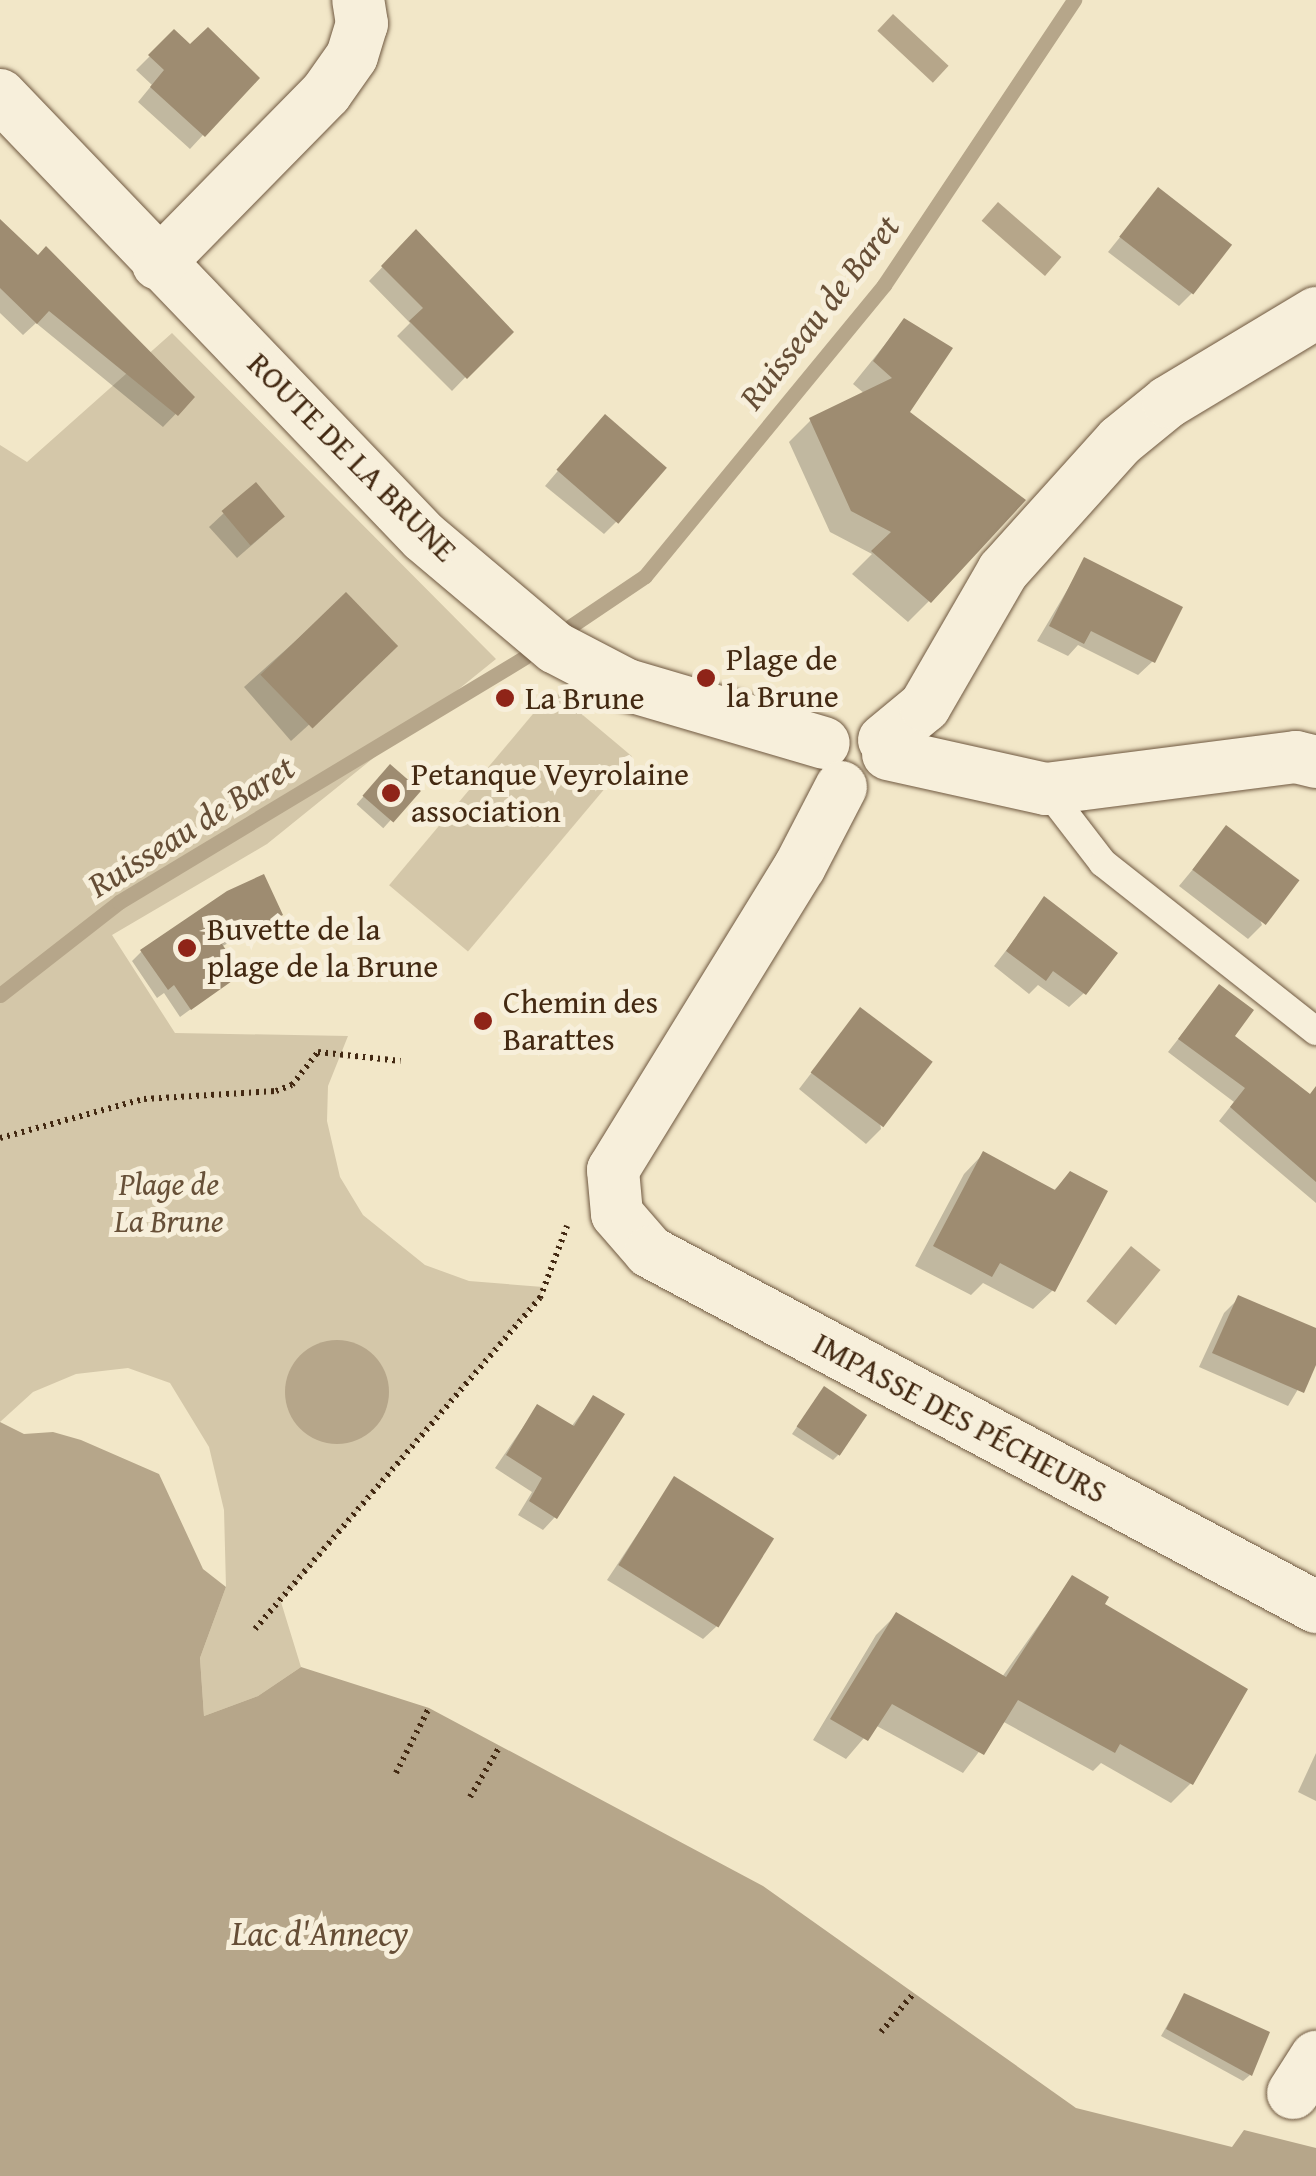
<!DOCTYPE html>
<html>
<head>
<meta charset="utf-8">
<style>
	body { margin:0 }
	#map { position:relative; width:1316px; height:2176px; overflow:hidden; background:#f2e7c8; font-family:"Gentium Book Plus",serif }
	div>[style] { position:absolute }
	.green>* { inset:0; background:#d4c7a9; transform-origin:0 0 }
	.water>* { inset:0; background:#b6a68a; transform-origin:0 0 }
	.round { border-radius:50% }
	.shadow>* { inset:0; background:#0003; transform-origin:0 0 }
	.stream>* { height:15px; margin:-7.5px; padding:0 7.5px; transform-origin:7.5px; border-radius:7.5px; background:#b6a68a }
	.building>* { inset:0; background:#9e8c71; transform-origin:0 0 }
	.path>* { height:6px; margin-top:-3px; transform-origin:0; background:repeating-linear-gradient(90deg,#432912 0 2.5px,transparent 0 7.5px) }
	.roads { filter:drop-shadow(0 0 2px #6f5840) drop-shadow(0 0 2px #6f5840) }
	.service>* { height:28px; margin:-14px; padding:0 14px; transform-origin:14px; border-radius:14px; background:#f7efdb }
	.minor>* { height:52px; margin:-26px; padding:0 26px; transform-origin:26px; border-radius:26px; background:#f7efdb }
	.dots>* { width:28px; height:28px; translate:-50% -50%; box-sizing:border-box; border:5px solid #f7efdb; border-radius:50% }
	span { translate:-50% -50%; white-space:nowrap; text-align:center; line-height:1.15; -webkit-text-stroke:10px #f7efdb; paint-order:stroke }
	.street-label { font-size:32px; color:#432912 }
	.poi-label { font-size:32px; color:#432912 }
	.left { translate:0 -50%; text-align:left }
	.park-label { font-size:32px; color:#675038; font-style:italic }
	.water-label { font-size:35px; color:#664e36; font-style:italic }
</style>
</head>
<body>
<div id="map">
	<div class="green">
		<i style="clip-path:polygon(172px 333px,496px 659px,267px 844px,112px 935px,175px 1033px,348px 1036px,328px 1086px,327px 1121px,340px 1177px,363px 1215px,425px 1265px,469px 1281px,543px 1287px,540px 1298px,281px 1602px,301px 1667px,258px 1696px,204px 1716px,200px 1658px,226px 1587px,224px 1510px,209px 1447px,170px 1383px,128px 1368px,76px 1374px,33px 1392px,0 1422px,0 445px,27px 462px)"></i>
		<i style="left:553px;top:690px;width:103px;height:255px;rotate:40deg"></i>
	</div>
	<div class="water">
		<i style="left:893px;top:14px;width:76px;height:23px;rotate:43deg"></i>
		<i style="left:998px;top:202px;width:84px;height:25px;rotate:41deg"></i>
		<i style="left:1131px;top:1246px;width:38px;height:71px;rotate:39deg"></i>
		<i class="round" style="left:285px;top:1340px;width:104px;height:104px"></i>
		<i style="clip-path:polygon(0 1422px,24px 1434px,53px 1432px,81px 1440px,159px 1474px,203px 1569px,226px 1587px,200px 1658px,204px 1716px,258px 1696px,301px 1667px,429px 1708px,763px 1886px,1076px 2108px,1232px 2147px,1244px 2130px,1316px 2148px,1316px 2176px,0 2176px)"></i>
	</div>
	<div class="shadow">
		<i style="clip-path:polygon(174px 32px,190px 48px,203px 135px,190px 149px,138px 102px,152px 85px,136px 70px)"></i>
		<i style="clip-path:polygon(1158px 190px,1193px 292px,1179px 306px,1108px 252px)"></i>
		<i style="clip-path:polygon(416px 232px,510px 331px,452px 391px,397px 336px,410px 323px,369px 281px)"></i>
		<i style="clip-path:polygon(0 235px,192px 397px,163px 427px,36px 323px,23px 335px,0 313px)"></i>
		<i style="clip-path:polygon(904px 321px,906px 413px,929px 601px,908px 622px,852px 574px,872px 554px,830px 532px,789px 442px,810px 421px,865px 394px,853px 384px)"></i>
		<i style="clip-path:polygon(591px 432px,618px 520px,604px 534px,545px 486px)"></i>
		<i style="clip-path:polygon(224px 513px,268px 531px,237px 558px,209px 527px)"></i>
		<i style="clip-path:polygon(1085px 560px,1153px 661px,1138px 675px,1078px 645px,1068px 656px,1037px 641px)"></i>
		<i style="clip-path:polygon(346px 596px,380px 660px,291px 741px,244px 687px)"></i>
		<i style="left:390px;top:767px;width:36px;height:50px;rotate:42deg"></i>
		<i style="clip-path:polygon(1227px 828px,1262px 925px,1248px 939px,1179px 886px)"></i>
		<i style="clip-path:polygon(1045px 900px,1084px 993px,1069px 1007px,1038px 985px,1029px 994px,994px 966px)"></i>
		<i style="clip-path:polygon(280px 915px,221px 947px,239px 974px,180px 1017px,164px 993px,157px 998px,132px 961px,141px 952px)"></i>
		<i style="clip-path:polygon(1219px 987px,1231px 1036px,1316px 1102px,1316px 1203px,1219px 1121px,1234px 1102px,1168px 1052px)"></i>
		<i style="clip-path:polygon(860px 1010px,881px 1129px,866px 1144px,799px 1089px)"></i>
		<i style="clip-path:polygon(983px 1154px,1053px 1191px,1071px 1174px,1053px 1290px,1033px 1309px,983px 1283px,971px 1295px,915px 1266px,964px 1174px)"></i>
		<i style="clip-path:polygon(1239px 1298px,1316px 1331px,1316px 1359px,1288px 1406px,1199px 1367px,1224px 1313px)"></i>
		<i style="clip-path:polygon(818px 1396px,840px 1453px,833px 1460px,792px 1434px)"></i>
		<i style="clip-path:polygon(593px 1398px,555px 1517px,543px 1530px,518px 1515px,532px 1492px,495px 1468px,537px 1407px,571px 1427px)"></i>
		<i style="clip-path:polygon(674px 1479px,718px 1625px,703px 1639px,607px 1580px)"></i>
		<i style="clip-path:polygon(1072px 1578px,1191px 1783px,1171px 1803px,1101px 1763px,1093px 1771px,1002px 1721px,963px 1773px,875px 1725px,846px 1759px,813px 1740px,876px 1635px,896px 1615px,1002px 1677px)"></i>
		<i style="clip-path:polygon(1316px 1753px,1316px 1801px,1298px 1792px)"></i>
		<i style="clip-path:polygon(1184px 1996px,1250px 2075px,1243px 2081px,1161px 2036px)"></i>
	</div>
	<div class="stream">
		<i style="left:571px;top:626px;width:89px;rotate:-34deg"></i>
		<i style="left:645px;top:576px;width:377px;rotate:-50.6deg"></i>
		<i style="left:884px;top:285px;width:343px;rotate:-56.3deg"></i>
		<i style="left:0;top:995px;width:151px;rotate:-38deg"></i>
		<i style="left:119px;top:902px;width:474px;rotate:-31.1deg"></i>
	</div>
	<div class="building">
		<i style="clip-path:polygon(208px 27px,260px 78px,205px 137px,150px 87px,164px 70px,148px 55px,174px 29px,190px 44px)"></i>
		<i style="left:1158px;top:187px;width:94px;height:63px;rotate:38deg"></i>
		<i style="clip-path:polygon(0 219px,38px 255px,46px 246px,195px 397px,178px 416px,49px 311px,37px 324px,0 288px)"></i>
		<i style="clip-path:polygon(416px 229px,514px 332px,467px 379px,409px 321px,423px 308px,381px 266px)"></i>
		<i style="clip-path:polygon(904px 318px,953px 348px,910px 412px,1026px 500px,931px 603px,871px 551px,891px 532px,851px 511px,809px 418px,892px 378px,873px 361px)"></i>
		<i style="left:605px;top:414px;width:82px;height:74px;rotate:41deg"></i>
		<i style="left:256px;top:482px;width:45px;height:45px;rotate:50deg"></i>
		<i style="clip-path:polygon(1084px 557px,1183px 607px,1155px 663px,1091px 631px,1084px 644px,1049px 626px)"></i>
		<i style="left:346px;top:592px;width:75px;height:119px;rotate:46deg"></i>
		<i style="left:390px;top:764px;width:41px;height:42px;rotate:41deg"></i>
		<i style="left:1226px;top:825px;width:92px;height:56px;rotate:37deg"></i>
		<i style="clip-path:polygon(264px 874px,283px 915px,222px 944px,242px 974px,191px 1010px,174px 985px,168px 990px,140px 950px,227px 891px)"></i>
		<i style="clip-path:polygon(1044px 896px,1118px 953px,1086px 995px,1053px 971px,1046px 981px,1006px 951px)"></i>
		<i style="clip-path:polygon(1219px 984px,1254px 1010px,1235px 1036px,1310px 1094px,1316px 1086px,1316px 1182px,1230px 1107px,1245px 1088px,1178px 1039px)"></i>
		<i style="left:860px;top:1007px;width:91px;height:82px;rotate:37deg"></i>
		<i style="clip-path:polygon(983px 1151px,1055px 1190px,1070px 1171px,1108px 1191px,1055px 1292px,1000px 1263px,992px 1277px,933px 1246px)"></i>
		<i style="clip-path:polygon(1238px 1295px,1316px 1328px,1316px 1365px,1304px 1393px,1212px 1353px)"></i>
		<i style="left:824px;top:1386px;width:52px;height:49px;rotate:34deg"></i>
		<i style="clip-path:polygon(593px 1395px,625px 1414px,557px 1519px,529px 1501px,542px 1478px,506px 1455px,537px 1404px,574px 1426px)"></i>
		<i style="left:674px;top:1476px;width:118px;height:105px;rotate:32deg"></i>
		<i style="clip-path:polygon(1072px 1575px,1109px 1597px,1105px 1604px,1248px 1689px,1193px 1785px,1120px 1744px,1115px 1753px,1018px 1700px,984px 1755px,892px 1704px,868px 1741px,830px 1719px,896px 1612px,1006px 1677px)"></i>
		<i style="clip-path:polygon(1184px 1993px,1270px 2032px,1252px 2076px,1166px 2029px)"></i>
	</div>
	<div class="path">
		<i style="left:0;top:1138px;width:149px;rotate:-15.2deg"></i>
		<i style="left:144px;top:1099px;width:132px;rotate:-3.5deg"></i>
		<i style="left:276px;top:1091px;width:17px;rotate:-21deg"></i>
		<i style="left:292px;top:1085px;width:42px;rotate:-51.8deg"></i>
		<i style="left:318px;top:1052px;width:83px;rotate:6.2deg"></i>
		<i style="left:255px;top:1629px;width:437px;rotate:-49.3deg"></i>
		<i style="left:540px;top:1298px;width:77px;rotate:-69.4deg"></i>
		<i style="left:396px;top:1773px;width:73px;rotate:-63.1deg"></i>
		<i style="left:470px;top:1797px;width:59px;rotate:-59.5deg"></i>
		<i style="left:881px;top:2032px;width:51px;rotate:-49.8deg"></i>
	</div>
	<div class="roads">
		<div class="service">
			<i style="left:1046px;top:789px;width:93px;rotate:52.4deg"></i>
			<i style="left:1103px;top:863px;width:271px;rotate:38.3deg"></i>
		</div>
		<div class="minor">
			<i style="left:0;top:95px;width:612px;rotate:46.19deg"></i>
			<i style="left:424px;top:537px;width:172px;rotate:40.1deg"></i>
			<i style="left:556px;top:648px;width:80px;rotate:27.5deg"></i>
			<i style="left:627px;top:685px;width:205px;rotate:16.4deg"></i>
			<i style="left:158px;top:264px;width:240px;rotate:-45.5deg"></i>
			<i style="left:326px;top:93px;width:45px;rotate:-54.9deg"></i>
			<i style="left:352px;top:56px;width:34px;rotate:-73deg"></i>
			<i style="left:362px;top:24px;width:24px;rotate:-99deg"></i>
			<i style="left:884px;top:740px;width:53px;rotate:-39.7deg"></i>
			<i style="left:925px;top:706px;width:156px;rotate:-60deg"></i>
			<i style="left:1003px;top:571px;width:175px;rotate:-48deg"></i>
			<i style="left:1120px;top:441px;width:62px;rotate:-39.1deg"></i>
			<i style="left:1168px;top:402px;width:173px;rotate:-31deg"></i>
			<i style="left:888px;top:754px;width:162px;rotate:12.5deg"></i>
			<i style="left:1046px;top:789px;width:252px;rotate:-7.3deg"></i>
			<i style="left:1296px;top:757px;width:21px;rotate:14deg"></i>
			<i style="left:841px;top:787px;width:89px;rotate:117.4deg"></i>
			<i style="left:800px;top:866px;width:357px;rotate:121.6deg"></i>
			<i style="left:613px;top:1170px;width:44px;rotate:84.8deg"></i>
			<i style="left:617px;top:1214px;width:50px;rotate:49deg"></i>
			<i style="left:650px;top:1252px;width:755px;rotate:28.06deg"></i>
			<i style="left:1293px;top:2093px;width:43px;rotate:-57.4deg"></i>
		</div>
	</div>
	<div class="dots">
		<i style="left:706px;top:678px;background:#8f2418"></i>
		<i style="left:505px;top:698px;background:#8f2418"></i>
		<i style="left:391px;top:793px;background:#8f2418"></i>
		<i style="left:187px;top:948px;background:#8f2418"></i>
		<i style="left:483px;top:1021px;background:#8f2418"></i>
	</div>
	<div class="street-label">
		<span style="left:352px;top:457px;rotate:45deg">ROUTE DE LA BRUNE</span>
		<span style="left:960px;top:1418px;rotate:28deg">IMPASSE DES PÉCHEURS</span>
	</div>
	<div class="poi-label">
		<span class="left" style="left:726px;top:678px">Plage de<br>la Brune</span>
		<span class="left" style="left:525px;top:698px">La Brune</span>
		<span class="left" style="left:411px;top:793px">Petanque Veyrolaine<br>association</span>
		<span class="left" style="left:207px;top:948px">Buvette de la<br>plage de la Brune</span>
		<span class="left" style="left:503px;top:1021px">Chemin des<br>Barattes</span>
	</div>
	<div class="park-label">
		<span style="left:169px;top:1203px">Plage de<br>La Brune</span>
	</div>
	<div class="water-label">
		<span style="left:819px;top:312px;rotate:-52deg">Ruisseau de Baret</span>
		<span style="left:191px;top:826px;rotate:-32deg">Ruisseau de Baret</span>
		<span style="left:320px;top:1933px">Lac d'Annecy</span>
	</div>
</div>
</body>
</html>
